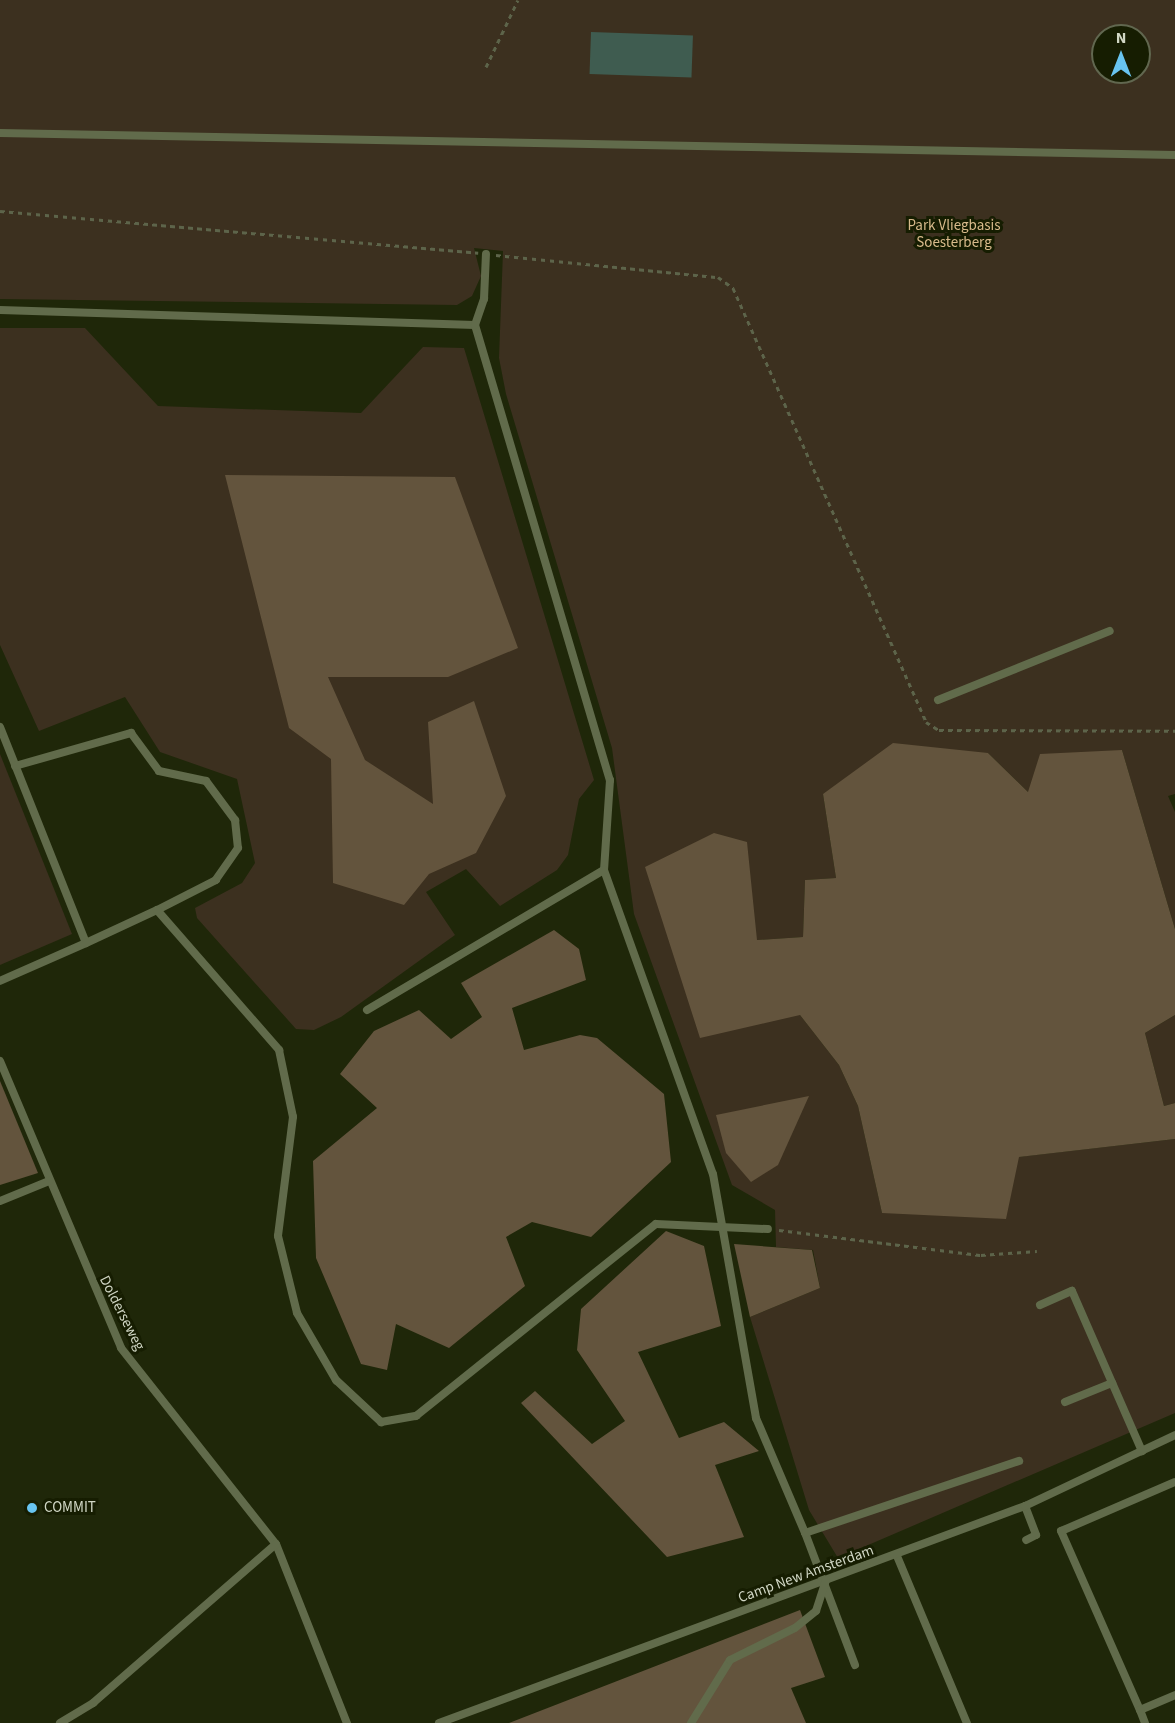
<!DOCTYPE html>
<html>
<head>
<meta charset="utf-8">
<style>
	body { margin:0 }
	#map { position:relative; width:1175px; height:1723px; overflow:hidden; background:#1f2709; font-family:"Source Sans 3",sans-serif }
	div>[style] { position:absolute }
	.green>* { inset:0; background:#3c301f }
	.forest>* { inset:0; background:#63543d }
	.water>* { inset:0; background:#3f5c50; transform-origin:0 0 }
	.path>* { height:3px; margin-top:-1.5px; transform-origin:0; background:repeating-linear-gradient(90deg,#5d644a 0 4.5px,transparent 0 9px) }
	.service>* { height:8px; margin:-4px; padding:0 4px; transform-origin:4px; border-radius:4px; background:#616b4b }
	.dots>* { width:16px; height:16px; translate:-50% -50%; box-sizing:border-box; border:3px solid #161d01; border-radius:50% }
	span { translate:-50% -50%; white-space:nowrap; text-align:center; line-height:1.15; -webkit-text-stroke:6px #161d01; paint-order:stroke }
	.park-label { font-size:15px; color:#d8ba8b }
	.street-label { font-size:15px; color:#d1d7c5 }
	.poi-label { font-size:15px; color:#d1d7c5 }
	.left { translate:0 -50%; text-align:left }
	.north { position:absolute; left:1091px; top:24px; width:60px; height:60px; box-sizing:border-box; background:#161d01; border:2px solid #61674f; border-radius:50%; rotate:0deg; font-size:16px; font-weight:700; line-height:24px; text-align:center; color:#d1d7c5 }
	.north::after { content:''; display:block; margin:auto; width:21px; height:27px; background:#68c4f0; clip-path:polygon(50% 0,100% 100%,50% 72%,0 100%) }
</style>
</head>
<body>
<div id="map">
	<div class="green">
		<i style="clip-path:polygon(evenodd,0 0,1175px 0,1175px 794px,1168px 796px,1175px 812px,1175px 929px,1122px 750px,1028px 792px,988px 753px,823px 794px,836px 878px,805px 880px,803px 937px,757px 940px,645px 868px,800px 1015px,839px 1065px,858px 1106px,882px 1213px,1018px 1157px,1175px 1139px,1175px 1413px,838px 1558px,809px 1510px,750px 1317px,820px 1288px,813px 1250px,776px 1247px,775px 1210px,732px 1185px,634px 914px,612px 748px,506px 394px,499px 358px,503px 251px,474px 248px,481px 276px,472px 296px,457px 305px,0 299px,0 0,1103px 36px,1139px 36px,1139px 72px,1103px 72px,1103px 36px)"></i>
		<i style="clip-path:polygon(0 328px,85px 328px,158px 406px,361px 413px,423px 347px,464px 348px,594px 780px,579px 799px,568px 855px,557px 870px,500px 906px,466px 869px,426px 892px,455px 935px,341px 1017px,314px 1030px,296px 1029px,197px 918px,195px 908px,242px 883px,255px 863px,237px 779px,160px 752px,125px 697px,39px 731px,0 645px)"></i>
		<i style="clip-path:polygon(0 754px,72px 934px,0 965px)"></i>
		<i style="clip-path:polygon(1175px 1015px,1175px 1103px,1164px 1106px,1145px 1033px)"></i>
	</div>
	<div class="forest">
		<i style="clip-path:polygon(225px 475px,455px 477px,518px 648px,448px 677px,328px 677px,365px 760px,433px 804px,428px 722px,474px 701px,506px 796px,476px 853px,429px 874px,404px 905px,333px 883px,331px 759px,289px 728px)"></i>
		<i style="clip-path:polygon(893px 743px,988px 753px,1028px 792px,1040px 754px,1122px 750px,1175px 929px,1175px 1015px,1145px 1033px,1164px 1106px,1175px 1103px,1175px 1139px,1019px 1157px,1006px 1219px,882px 1213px,858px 1106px,839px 1065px,800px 1015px,700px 1038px,645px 867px,714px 833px,747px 842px,757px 940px,803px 937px,805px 880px,836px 878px,823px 794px)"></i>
		<i style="clip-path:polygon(554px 930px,579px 949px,586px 980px,512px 1008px,524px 1050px,580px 1035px,597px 1038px,664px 1094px,671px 1162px,591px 1237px,532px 1222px,506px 1237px,525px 1286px,449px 1348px,396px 1324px,387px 1370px,361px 1364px,316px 1258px,313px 1161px,377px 1108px,340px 1074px,374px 1031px,419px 1010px,451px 1039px,482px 1017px,461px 983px)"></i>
		<i style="clip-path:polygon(0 1081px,38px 1173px,0 1185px)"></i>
		<i style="clip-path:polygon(809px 1096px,778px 1165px,751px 1182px,726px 1153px,716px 1115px)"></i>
		<i style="clip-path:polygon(666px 1231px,704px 1246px,721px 1326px,638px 1352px,679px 1438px,724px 1422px,759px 1451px,715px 1465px,744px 1537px,667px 1557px,521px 1403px,535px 1391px,592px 1444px,625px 1421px,577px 1350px,581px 1309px)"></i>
		<i style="clip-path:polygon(734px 1244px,812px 1250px,820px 1288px,750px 1317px)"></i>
		<i style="clip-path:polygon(800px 1610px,825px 1677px,791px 1688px,806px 1723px,509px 1723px)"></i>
	</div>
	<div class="water">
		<i style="left:591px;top:32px;width:102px;height:42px;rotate:2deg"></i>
	</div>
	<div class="path">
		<i style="left:486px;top:67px;width:74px;rotate:-64.5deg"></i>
		<i style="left:0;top:211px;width:480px;rotate:5deg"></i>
		<i style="left:496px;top:255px;width:223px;rotate:5.7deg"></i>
		<i style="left:718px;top:277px;width:19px;rotate:36deg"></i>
		<i style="left:733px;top:288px;width:475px;rotate:66deg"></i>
		<i style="left:926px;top:722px;width:15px;rotate:32deg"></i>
		<i style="left:939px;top:730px;width:236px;rotate:0.2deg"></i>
		<i style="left:779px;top:1230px;width:204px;rotate:7.1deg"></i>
		<i style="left:981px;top:1255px;width:56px;rotate:-4.1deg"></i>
	</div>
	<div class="service">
		<i style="left:0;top:133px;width:1175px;rotate:1.07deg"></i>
		<i style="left:0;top:310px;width:475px;rotate:1.8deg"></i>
		<i style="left:475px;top:325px;width:475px;rotate:73.5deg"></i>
		<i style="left:610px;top:780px;width:90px;rotate:93.8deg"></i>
		<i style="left:604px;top:870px;width:323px;rotate:70.3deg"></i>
		<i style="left:713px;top:1174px;width:248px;rotate:80deg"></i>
		<i style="left:756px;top:1418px;width:125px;rotate:66.9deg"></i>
		<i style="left:475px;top:325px;width:28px;rotate:-71deg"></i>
		<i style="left:484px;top:299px;width:45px;rotate:-87.5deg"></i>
		<i style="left:938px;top:700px;width:185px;rotate:-21.9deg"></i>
		<i style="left:0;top:727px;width:232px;rotate:68.3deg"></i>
		<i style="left:86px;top:943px;width:94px;rotate:156.2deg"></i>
		<i style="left:15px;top:766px;width:121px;rotate:-15.9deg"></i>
		<i style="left:131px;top:733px;width:47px;rotate:53.6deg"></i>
		<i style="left:159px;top:771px;width:48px;rotate:12deg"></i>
		<i style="left:206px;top:781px;width:49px;rotate:53.4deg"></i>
		<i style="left:235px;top:820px;width:28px;rotate:84deg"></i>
		<i style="left:238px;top:848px;width:39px;rotate:125deg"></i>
		<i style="left:216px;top:880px;width:66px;rotate:153deg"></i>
		<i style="left:86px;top:943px;width:78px;rotate:-24.9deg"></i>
		<i style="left:157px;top:910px;width:186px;rotate:48.9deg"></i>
		<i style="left:279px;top:1050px;width:68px;rotate:78.2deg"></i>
		<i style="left:293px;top:1117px;width:120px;rotate:97.2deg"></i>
		<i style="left:278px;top:1236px;width:79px;rotate:76.1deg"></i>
		<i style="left:297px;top:1313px;width:78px;rotate:59.8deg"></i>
		<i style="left:336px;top:1380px;width:62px;rotate:43deg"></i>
		<i style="left:381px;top:1422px;width:36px;rotate:-10deg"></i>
		<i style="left:416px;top:1416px;width:307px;rotate:-38.7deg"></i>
		<i style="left:656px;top:1224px;width:112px;rotate:2.6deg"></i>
		<i style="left:367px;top:1010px;width:275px;rotate:-30.6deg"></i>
		<i style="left:0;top:1061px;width:311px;rotate:67.1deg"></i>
		<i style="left:121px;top:1348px;width:250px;rotate:51.7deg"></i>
		<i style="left:276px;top:1544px;width:193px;rotate:68.4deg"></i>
		<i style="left:0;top:1201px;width:53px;rotate:-22.2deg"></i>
		<i style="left:1040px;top:1305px;width:35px;rotate:-24deg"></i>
		<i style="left:1072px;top:1291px;width:175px;rotate:66.4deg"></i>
		<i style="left:1065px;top:1402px;width:51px;rotate:-22deg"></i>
		<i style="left:1175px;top:1482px;width:124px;rotate:156.7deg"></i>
		<i style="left:1061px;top:1531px;width:196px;rotate:66.2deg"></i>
		<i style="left:1140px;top:1710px;width:38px;rotate:-23deg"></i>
		<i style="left:1025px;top:1506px;width:31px;rotate:69deg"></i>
		<i style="left:1036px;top:1535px;width:11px;rotate:153deg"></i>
		<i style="left:897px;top:1556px;width:181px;rotate:67.3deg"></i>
		<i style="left:855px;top:1665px;width:141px;rotate:-110.7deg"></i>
		<i style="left:805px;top:1533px;width:226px;rotate:-18.6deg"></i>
		<i style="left:1140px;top:1710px;width:14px;rotate:69deg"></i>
		<i style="left:60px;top:1723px;width:39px;rotate:-31deg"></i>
		<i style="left:93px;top:1703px;width:242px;rotate:-41deg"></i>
		<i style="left:439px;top:1723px;width:625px;rotate:-20.32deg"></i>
		<i style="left:1025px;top:1506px;width:166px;rotate:-25.3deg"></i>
		<i style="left:691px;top:1723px;width:74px;rotate:-58.2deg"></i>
		<i style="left:730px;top:1660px;width:72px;rotate:-26.2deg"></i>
		<i style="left:795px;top:1628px;width:27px;rotate:-39deg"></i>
		<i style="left:816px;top:1611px;width:32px;rotate:-72deg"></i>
	</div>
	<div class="dots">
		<i style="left:32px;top:1508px;background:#68c4f0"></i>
	</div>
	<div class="park-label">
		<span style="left:954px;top:234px">Park Vliegbasis<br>Soesterberg</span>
	</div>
	<div class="street-label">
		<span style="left:122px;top:1313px;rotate:63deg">Dolderseweg</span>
		<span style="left:806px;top:1574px;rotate:-20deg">Camp New Amsterdam</span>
	</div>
	<div class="poi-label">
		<span class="left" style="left:44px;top:1508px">COMMIT</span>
	</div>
	<div class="north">N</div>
</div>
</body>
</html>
